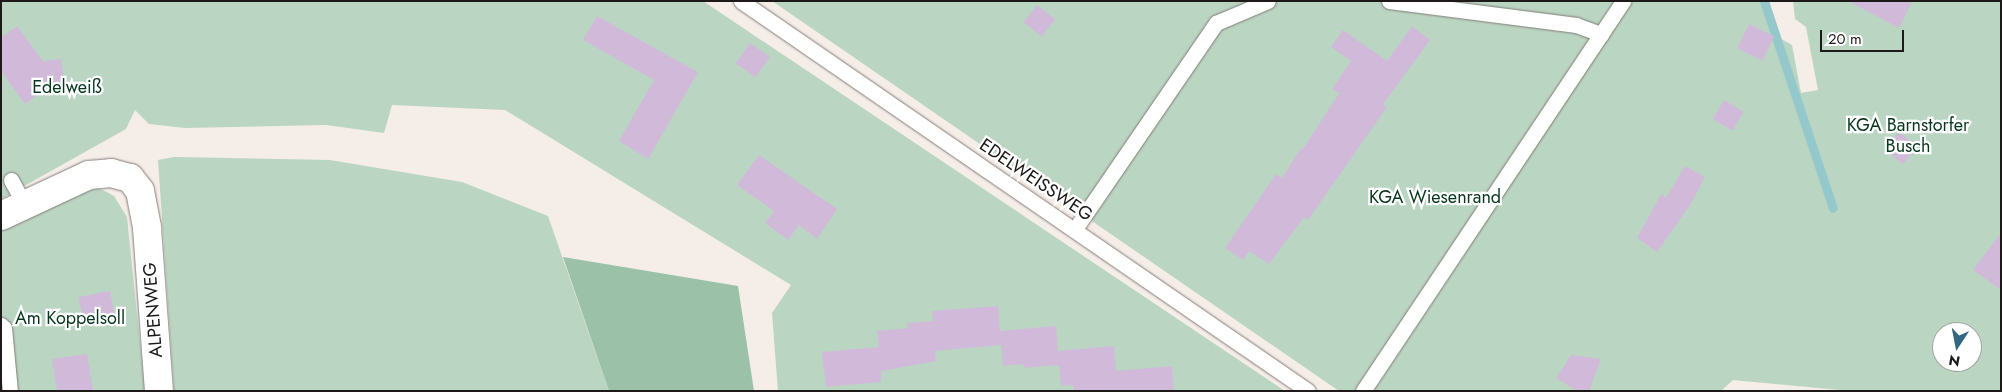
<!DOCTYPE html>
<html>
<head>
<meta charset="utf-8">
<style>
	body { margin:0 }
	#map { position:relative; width:2002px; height:392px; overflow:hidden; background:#f5ede8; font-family:Jost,sans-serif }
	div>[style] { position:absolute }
	.green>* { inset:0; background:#bad6c3 }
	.forest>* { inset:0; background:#9cc1a9 }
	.stream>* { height:9px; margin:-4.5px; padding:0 4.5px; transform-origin:4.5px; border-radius:4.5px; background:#95c8cb }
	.building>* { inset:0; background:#d1b9da; transform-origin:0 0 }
	.roads { filter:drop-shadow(0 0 1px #847c78) drop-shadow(0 0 1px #847c78) }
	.lane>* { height:15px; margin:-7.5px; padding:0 7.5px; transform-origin:7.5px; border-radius:7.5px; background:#fff }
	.street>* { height:28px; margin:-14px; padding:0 14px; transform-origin:14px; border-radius:14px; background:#fff }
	span { translate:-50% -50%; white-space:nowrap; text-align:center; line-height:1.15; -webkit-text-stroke:4.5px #fff; paint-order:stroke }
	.park-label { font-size:18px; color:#08371f }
	.street-label { font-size:18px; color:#1c1918 }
	.frame { position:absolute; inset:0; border:2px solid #1c1918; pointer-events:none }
	.north { position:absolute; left:1932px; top:322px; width:50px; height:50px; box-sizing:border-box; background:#fff; border:1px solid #a4a3a3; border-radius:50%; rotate:191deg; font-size:14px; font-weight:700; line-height:20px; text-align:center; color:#1c1918 }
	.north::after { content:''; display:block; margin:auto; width:18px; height:22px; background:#326783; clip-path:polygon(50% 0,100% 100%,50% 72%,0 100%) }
	.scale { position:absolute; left:1820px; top:30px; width:84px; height:22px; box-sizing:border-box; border:2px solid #1c1918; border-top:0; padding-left:6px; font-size:15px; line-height:18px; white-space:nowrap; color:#1c1918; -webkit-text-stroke:4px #fff; paint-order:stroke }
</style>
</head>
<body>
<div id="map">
	<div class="green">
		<i style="clip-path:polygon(1px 1px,703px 1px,1285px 391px,778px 391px,772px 313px,791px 285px,505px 110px,392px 105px,384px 133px,326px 125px,185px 128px,149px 124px,135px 110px,126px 129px,1px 199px)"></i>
		<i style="clip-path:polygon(evenodd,772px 1px,1761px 1px,1771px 33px,1792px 45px,1801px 93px,1818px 90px,1806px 27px,1795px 19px,1793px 1px,2001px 1px,2001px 391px,1851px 391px,1733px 380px,1721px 391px,1339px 391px,772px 1px,1942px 332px,1972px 332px,1972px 362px,1942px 362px,1942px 332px)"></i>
		<i style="clip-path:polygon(174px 157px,330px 160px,462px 182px,548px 216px,609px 391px,174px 391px,158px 160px)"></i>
		<i style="clip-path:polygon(101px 189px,114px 196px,127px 217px,145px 391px,1px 391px,1px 227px,86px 190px)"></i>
	</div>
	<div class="forest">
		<i style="clip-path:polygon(563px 257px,738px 286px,754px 391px,609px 391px)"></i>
	</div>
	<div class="stream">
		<i style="left:1764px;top:1px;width:218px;rotate:71.6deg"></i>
	</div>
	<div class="building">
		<i style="clip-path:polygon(1848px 1px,1912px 1px,1899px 28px)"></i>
		<i style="left:1037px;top:5px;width:23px;height:22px;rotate:38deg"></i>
		<i style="clip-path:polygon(597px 16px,698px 72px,648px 159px,619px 141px,654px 80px,583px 40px)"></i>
		<i style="left:1749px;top:24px;width:28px;height:27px;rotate:26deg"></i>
		<i style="clip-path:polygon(17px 26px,43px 61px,61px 59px,64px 83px,51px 85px,25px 104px,1px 71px,1px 38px)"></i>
		<i style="clip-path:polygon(1412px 26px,1430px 40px,1383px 104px,1387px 107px,1308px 220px,1304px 217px,1269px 264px,1249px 251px,1243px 260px,1225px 248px,1276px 174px,1282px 178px,1301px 148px,1303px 149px,1339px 93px,1332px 89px,1351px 61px,1331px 47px,1343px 30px,1387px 61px)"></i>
		<i style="left:750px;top:43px;width:24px;height:25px;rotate:35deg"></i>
		<i style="left:1724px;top:100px;width:23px;height:22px;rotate:31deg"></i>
		<i style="left:1899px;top:132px;width:23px;height:23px;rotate:38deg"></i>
		<i style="clip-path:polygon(759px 155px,837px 209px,817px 239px,799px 225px,788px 240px,765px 223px,774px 211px,737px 185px)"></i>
		<i style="clip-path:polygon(1685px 166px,1705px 177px,1690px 205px,1657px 252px,1637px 238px,1661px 194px,1666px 198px)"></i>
		<i style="clip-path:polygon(2001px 233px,2001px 290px,1973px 270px)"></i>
		<i style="left:110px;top:291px;width:26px;height:32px;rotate:79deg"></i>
		<i style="clip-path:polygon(998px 306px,1001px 345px,935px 351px,936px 361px,881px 371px,881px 382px,826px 387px,822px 352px,879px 347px,877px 331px,908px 328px,907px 323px,933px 321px,932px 311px)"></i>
		<i style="clip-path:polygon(1056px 326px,1058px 351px,1114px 346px,1116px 371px,1172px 366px,1174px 391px,1074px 391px,1073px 385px,1061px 386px,1059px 365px,1024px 368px,1023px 364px,1003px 366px,1000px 331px)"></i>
		<i style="clip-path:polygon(87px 354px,93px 391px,57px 391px,52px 359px)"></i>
		<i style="clip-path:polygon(1571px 355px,1601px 359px,1589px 391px,1577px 391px,1556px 378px)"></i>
	</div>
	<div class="roads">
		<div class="lane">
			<i style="left:741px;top:1px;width:688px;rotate:34.52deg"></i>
			<i style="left:1389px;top:1px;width:189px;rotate:7.3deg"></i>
			<i style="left:1576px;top:25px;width:27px;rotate:20deg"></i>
			<i style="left:11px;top:180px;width:29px;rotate:61deg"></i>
			<i style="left:1075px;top:229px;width:250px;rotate:-55.6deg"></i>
			<i style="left:1216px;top:23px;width:56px;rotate:-22.9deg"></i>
			<i style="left:1px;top:325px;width:4px;rotate:45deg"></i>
			<i style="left:4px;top:328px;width:63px;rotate:84.6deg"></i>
			<i style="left:1363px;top:391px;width:469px;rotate:-56.3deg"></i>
		</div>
		<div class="street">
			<i style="left:1px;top:216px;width:97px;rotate:-25deg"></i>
			<i style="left:89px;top:175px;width:22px;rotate:-5deg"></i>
			<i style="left:111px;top:173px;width:20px;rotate:15deg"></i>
			<i style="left:130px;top:178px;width:16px;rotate:52deg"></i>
			<i style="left:140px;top:191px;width:38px;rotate:79deg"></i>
			<i style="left:147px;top:228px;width:163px;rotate:85.8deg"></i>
		</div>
	</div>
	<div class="park-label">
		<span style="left:67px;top:87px">Edelweiß</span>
		<span style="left:1908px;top:136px">KGA Barnstorfer<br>Busch</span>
		<span style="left:1435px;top:197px">KGA Wiesenrand</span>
		<span style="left:70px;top:318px">Am Koppelsoll</span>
	</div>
	<div class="street-label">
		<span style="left:1036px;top:180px;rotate:34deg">EDELWEISSWEG</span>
		<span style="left:153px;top:310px;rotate:-94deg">ALPENWEG</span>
	</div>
	<div class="frame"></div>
	<div class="north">N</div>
	<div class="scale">20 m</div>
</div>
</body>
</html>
